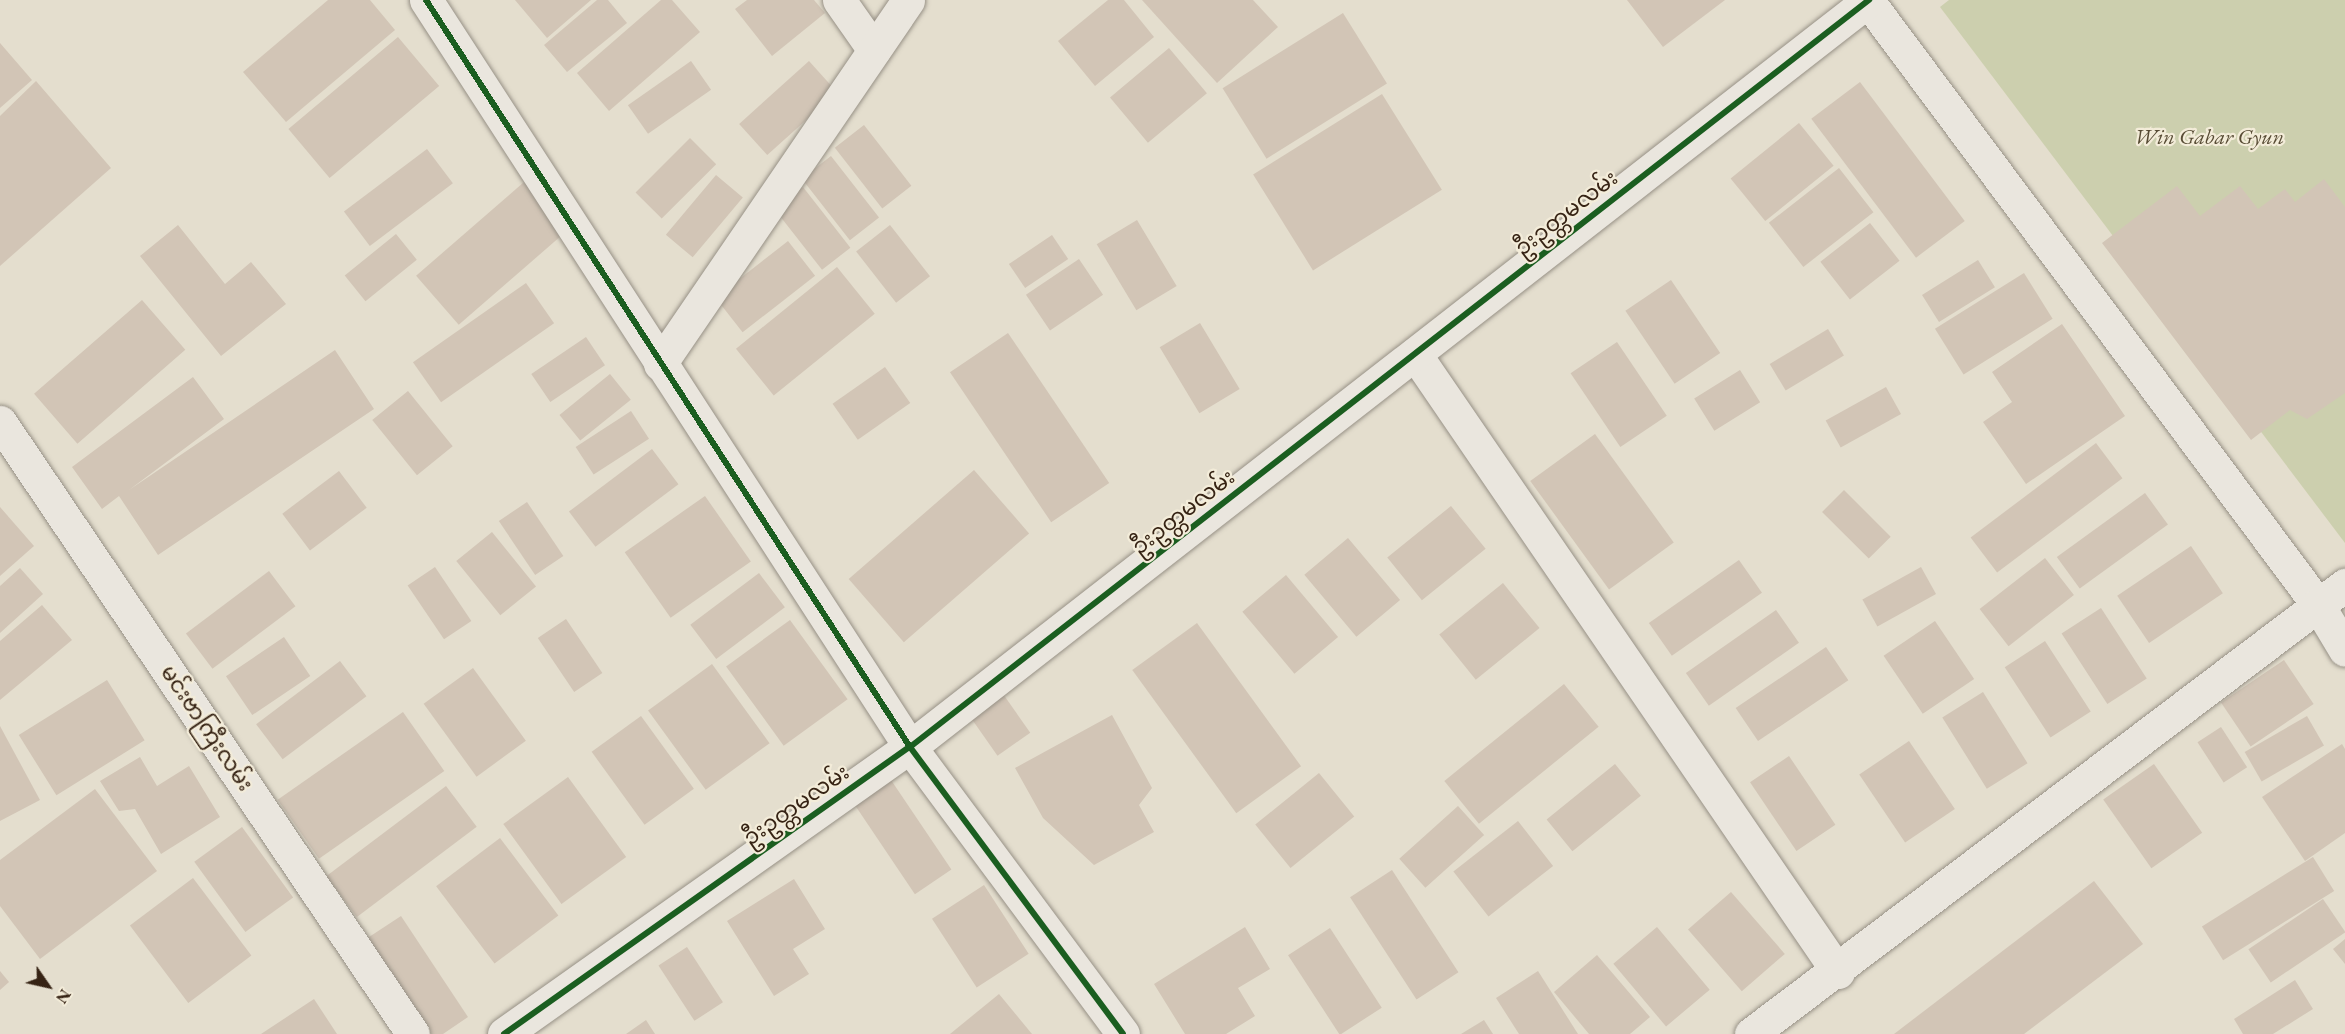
<!DOCTYPE html>
<html>
<head>
<meta charset="utf-8">
<style>
	body { margin:0 }
	#map { position:relative; width:2345px; height:1034px; overflow:hidden; background:#e4dece; font-family:"EB Garamond","Noto Sans Myanmar",serif }
	div>[style] { position:absolute }
	.green>* { inset:0; background:#cccfae }
	.building>* { inset:0; background:#d2c5b6; transform-origin:0 0 }
	.roads { filter:drop-shadow(0 0 2px #979186) drop-shadow(0 0 2px #979186) }
	.minor>* { height:33px; margin:-16.5px; padding:0 16.5px; transform-origin:16.5px; border-radius:16.5px; background:#eae6de }
	.cycleway>* { height:6px; margin:-3px; padding:0 3px; transform-origin:3px; border-radius:3px; background:#1b5e20 }
	span { translate:-50% -50%; white-space:nowrap; text-align:center; line-height:1.15; -webkit-text-stroke:4.5px #f3ecd9; paint-order:stroke }
	.park-label { font-size:22px; color:#574b34; font-style:italic }
	.street-label { font-size:22px; color:#362314 }
	.north { position:absolute; left:18px; top:956px; width:60px; height:60px; -webkit-text-stroke:4px #f3ecd9; paint-order:stroke; rotate:124deg; font-size:16px; font-weight:700; line-height:24px; text-align:center; color:#362314 }
	.north::after { content:''; display:block; margin:auto; width:21px; height:27px; background:#362314; clip-path:polygon(50% 0,100% 100%,50% 72%,0 100%) }
</style>
</head>
<body>
<div id="map">
	<div class="green">
		<i style="clip-path:polygon(1949px 0,2345px 0,2345px 543px,1940px 7px)"></i>
	</div>
	<div class="building">
		<i style="clip-path:polygon(328px 0,370px 0,395px 30px,286px 122px,243px 72px)"></i>
		<i style="clip-path:polygon(515px 0,591px 0,547px 38px)"></i>
		<i style="clip-path:polygon(597px 0,608px 0,627px 23px,567px 72px,544px 45px)"></i>
		<i style="clip-path:polygon(661px 0,672px 0,700px 32px,609px 111px,577px 73px)"></i>
		<i style="clip-path:polygon(747px 0,814px 0,825px 13px,772px 56px,735px 9px)"></i>
		<i style="clip-path:polygon(1108px 0,1124px 0,1154px 37px,1095px 86px,1058px 41px)"></i>
		<i style="clip-path:polygon(1142px 0,1253px 0,1278px 27px,1217px 83px)"></i>
		<i style="clip-path:polygon(1627px 0,1725px 0,1663px 47px)"></i>
		<i style="left:1343px;top:13px;width:83px;height:142px;rotate:58deg"></i>
		<i style="left:398px;top:37px;width:64px;height:143px;rotate:50deg"></i>
		<i style="clip-path:polygon(0 43px,32px 80px,0 108px)"></i>
		<i style="left:1169px;top:48px;width:59px;height:77px;rotate:50deg"></i>
		<i style="left:691px;top:61px;width:35px;height:77px;rotate:55deg"></i>
		<i style="left:809px;top:61px;width:42px;height:94px;rotate:48deg"></i>
		<i style="clip-path:polygon(36px 81px,111px 168px,0 266px,0 116px)"></i>
		<i style="left:1860px;top:82px;width:174px;height:61px;rotate:53deg"></i>
		<i style="left:1382px;top:94px;width:113px;height:152px;rotate:58deg"></i>
		<i style="left:1799px;top:123px;width:55px;height:88px;rotate:51deg"></i>
		<i style="left:864px;top:125px;width:77px;height:37px;rotate:52deg"></i>
		<i style="left:690px;top:138px;width:37px;height:77px;rotate:45deg"></i>
		<i style="left:427px;top:149px;width:43px;height:104px;rotate:53deg"></i>
		<i style="left:831px;top:156px;width:78px;height:37px;rotate:52deg"></i>
		<i style="left:1839px;top:168px;width:56px;height:89px;rotate:52deg"></i>
		<i style="left:716px;top:175px;width:35px;height:78px;rotate:40deg"></i>
		<i style="clip-path:polygon(2324px 179px,2345px 207px,2345px 393px,2307px 419px,2290px 410px,2251px 440px,2102px 243px,2177px 186px,2200px 216px,2240px 186px,2258px 209px,2285px 189px,2295px 202px)"></i>
		<i style="left:524px;top:182px;width:65px;height:143px;rotate:49deg"></i>
		<i style="left:803px;top:187px;width:77px;height:36px;rotate:52deg"></i>
		<i style="left:1137px;top:220px;width:77px;height:47px;rotate:59deg"></i>
		<i style="left:1870px;top:223px;width:48px;height:63px;rotate:52deg"></i>
		<i style="clip-path:polygon(178px 225px,225px 284px,251px 262px,286px 304px,221px 356px,140px 256px)"></i>
		<i style="left:890px;top:225px;width:65px;height:43px;rotate:52deg"></i>
		<i style="left:396px;top:234px;width:33px;height:66px;rotate:51deg"></i>
		<i style="left:1052px;top:235px;width:29px;height:52px;rotate:56deg"></i>
		<i style="left:788px;top:241px;width:44px;height:92px;rotate:52deg"></i>
		<i style="left:1079px;top:259px;width:43px;height:64px;rotate:56deg"></i>
		<i style="left:1978px;top:260px;width:32px;height:66px;rotate:58deg"></i>
		<i style="left:837px;top:267px;width:60px;height:130px;rotate:51deg"></i>
		<i style="left:2024px;top:273px;width:54px;height:105px;rotate:58deg"></i>
		<i style="left:1671px;top:280px;width:88px;height:55px;rotate:56deg"></i>
		<i style="left:526px;top:283px;width:49px;height:138px;rotate:55deg"></i>
		<i style="left:142px;top:300px;width:66px;height:143px;rotate:49deg"></i>
		<i style="left:1200px;top:323px;width:77px;height:47px;rotate:59deg"></i>
		<i style="clip-path:polygon(2062px 324px,2125px 416px,2026px 484px,1983px 422px,2012px 402px,1992px 372px)"></i>
		<i style="left:1828px;top:329px;width:31px;height:68px;rotate:59deg"></i>
		<i style="left:1008px;top:333px;width:181px;height:70px;rotate:56deg"></i>
		<i style="left:586px;top:337px;width:34px;height:66px;rotate:56deg"></i>
		<i style="left:1617px;top:342px;width:89px;height:56px;rotate:56deg"></i>
		<i style="clip-path:polygon(335px 350px,374px 409px,158px 555px,119px 496px,102px 509px,72px 467px,193px 377px,224px 419px,129px 490px)"></i>
		<i style="left:885px;top:367px;width:44px;height:64px;rotate:55deg"></i>
		<i style="left:1740px;top:370px;width:38px;height:54px;rotate:58deg"></i>
		<i style="left:610px;top:374px;width:33px;height:65px;rotate:51deg"></i>
		<i style="left:1886px;top:387px;width:31px;height:69px;rotate:61deg"></i>
		<i style="left:408px;top:391px;width:71px;height:46px;rotate:51deg"></i>
		<i style="left:631px;top:411px;width:33px;height:66px;rotate:57deg"></i>
		<i style="left:1595px;top:434px;width:134px;height:80px;rotate:54deg"></i>
		<i style="left:2096px;top:443px;width:44px;height:157px;rotate:53deg"></i>
		<i style="left:652px;top:449px;width:44px;height:104px;rotate:53deg"></i>
		<i style="left:974px;top:470px;width:84px;height:166px;rotate:49deg"></i>
		<i style="left:339px;top:471px;width:46px;height:71px;rotate:53deg"></i>
		<i style="left:1844px;top:490px;width:66px;height:31px;rotate:45deg"></i>
		<i style="left:2145px;top:493px;width:39px;height:109px;rotate:54deg"></i>
		<i style="left:705px;top:496px;width:80px;height:98px;rotate:55deg"></i>
		<i style="left:527px;top:502px;width:65px;height:34px;rotate:56deg"></i>
		<i style="left:1451px;top:506px;width:55px;height:82px;rotate:51deg"></i>
		<i style="clip-path:polygon(0 507px,34px 546px,0 576px)"></i>
		<i style="left:492px;top:532px;width:70px;height:46px;rotate:51deg"></i>
		<i style="left:1348px;top:538px;width:81px;height:57px;rotate:50deg"></i>
		<i style="left:2191px;top:546px;width:57px;height:89px;rotate:56deg"></i>
		<i style="left:2045px;top:558px;width:47px;height:83px;rotate:52deg"></i>
		<i style="left:1739px;top:560px;width:40px;height:110px;rotate:55deg"></i>
		<i style="left:435px;top:567px;width:65px;height:33px;rotate:56deg"></i>
		<i style="left:1921px;top:567px;width:31px;height:67px;rotate:61deg"></i>
		<i style="clip-path:polygon(20px 568px,43px 594px,0 633px,0 586px)"></i>
		<i style="left:269px;top:571px;width:44px;height:104px;rotate:53deg"></i>
		<i style="left:759px;top:573px;width:43px;height:86px;rotate:53deg"></i>
		<i style="left:1286px;top:575px;width:81px;height:57px;rotate:50deg"></i>
		<i style="left:1503px;top:583px;width:58px;height:82px;rotate:51deg"></i>
		<i style="clip-path:polygon(42px 605px,72px 640px,0 700px,0 641px)"></i>
		<i style="left:2101px;top:608px;width:84px;height:47px;rotate:57deg"></i>
		<i style="left:1776px;top:610px;width:40px;height:110px;rotate:55deg"></i>
		<i style="left:566px;top:619px;width:65px;height:34px;rotate:56deg"></i>
		<i style="left:790px;top:620px;width:98px;height:79px;rotate:54deg"></i>
		<i style="left:1935px;top:621px;width:70px;height:62px;rotate:56deg"></i>
		<i style="left:1197px;top:623px;width:177px;height:80px;rotate:54deg"></i>
		<i style="left:284px;top:637px;width:47px;height:70px;rotate:56deg"></i>
		<i style="left:2045px;top:641px;width:84px;height:48px;rotate:57deg"></i>
		<i style="left:1826px;top:647px;width:40px;height:109px;rotate:56deg"></i>
		<i style="left:2284px;top:660px;width:53px;height:76px;rotate:56deg"></i>
		<i style="left:340px;top:661px;width:44px;height:105px;rotate:53deg"></i>
		<i style="left:712px;top:664px;width:98px;height:79px;rotate:54deg"></i>
		<i style="left:473px;top:668px;width:90px;height:61px;rotate:54deg"></i>
		<i style="left:107px;top:680px;width:71px;height:104px;rotate:58deg"></i>
		<i style="left:1564px;top:684px;width:55px;height:154px;rotate:51deg"></i>
		<i style="left:1001px;top:691px;width:51px;height:40px;rotate:55deg"></i>
		<i style="left:1983px;top:692px;width:84px;height:48px;rotate:58deg"></i>
		<i style="left:403px;top:712px;width:72px;height:153px;rotate:55deg"></i>
		<i style="clip-path:polygon(1112px 715px,1152px 788px,1139px 805px,1154px 832px,1094px 865px,1043px 818px,1015px 768px)"></i>
		<i style="left:641px;top:716px;width:90px;height:61px;rotate:54deg"></i>
		<i style="left:2307px;top:716px;width:34px;height:72px;rotate:60deg"></i>
		<i style="clip-path:polygon(0 726px,40px 800px,0 821px)"></i>
		<i style="left:2221px;top:727px;width:48px;height:28px;rotate:57deg"></i>
		<i style="left:1909px;top:741px;width:82px;height:60px;rotate:56deg"></i>
		<i style="clip-path:polygon(2342px 744px,2345px 749px,2345px 833px,2305px 861px,2262px 797px)"></i>
		<i style="left:1789px;top:756px;width:83px;height:47px;rotate:56deg"></i>
		<i style="clip-path:polygon(140px 757px,157px 786px,189px 766px,220px 817px,161px 854px,135px 809px,119px 811px,100px 781px)"></i>
		<i style="left:1615px;top:764px;width:41px;height:88px;rotate:51deg"></i>
		<i style="left:2154px;top:764px;width:84px;height:62px;rotate:55deg"></i>
		<i style="left:1319px;top:773px;width:56px;height:82px;rotate:51deg"></i>
		<i style="left:568px;top:777px;width:99px;height:80px;rotate:54deg"></i>
		<i style="left:891px;top:780px;width:108px;height:44px;rotate:56deg"></i>
		<i style="left:446px;top:786px;width:51px;height:150px;rotate:53deg"></i>
		<i style="clip-path:polygon(95px 789px,157px 871px,40px 959px,0 906px,0 860px)"></i>
		<i style="left:1458px;top:806px;width:39px;height:79px;rotate:48deg"></i>
		<i style="left:1518px;top:821px;width:57px;height:82px;rotate:52deg"></i>
		<i style="left:242px;top:827px;width:87px;height:59px;rotate:54deg"></i>
		<i style="left:500px;top:838px;width:97px;height:80px;rotate:53deg"></i>
		<i style="left:2313px;top:857px;width:40px;height:131px;rotate:58deg"></i>
		<i style="left:1392px;top:870px;width:122px;height:50px;rotate:57deg"></i>
		<i style="left:193px;top:878px;width:97px;height:79px;rotate:53deg"></i>
		<i style="clip-path:polygon(794px 879px,825px 929px,793px 949px,809px 974px,774px 996px,727px 921px)"></i>
		<i style="clip-path:polygon(2094px 881px,2143px 944px,2024px 1034px,1894px 1034px)"></i>
		<i style="left:984px;top:885px;width:82px;height:62px;rotate:57deg"></i>
		<i style="left:1731px;top:892px;width:82px;height:57px;rotate:49deg"></i>
		<i style="left:2323px;top:899px;width:40px;height:90px;rotate:56deg"></i>
		<i style="clip-path:polygon(401px 916px,468px 1017px,443px 1034px,430px 1034px,366px 939px)"></i>
		<i style="clip-path:polygon(1245px 927px,1270px 969px,1238px 988px,1255px 1016px,1226px 1034px,1185px 1034px,1154px 984px)"></i>
		<i style="left:1657px;top:927px;width:82px;height:57px;rotate:50deg"></i>
		<i style="left:1330px;top:928px;width:95px;height:50px;rotate:57deg"></i>
		<i style="clip-path:polygon(2345px 939px,2345px 964px,2333px 949px)"></i>
		<i style="left:687px;top:947px;width:66px;height:34px;rotate:57deg"></i>
		<i style="clip-path:polygon(1597px 955px,1650px 1017px,1630px 1034px,1589px 1034px,1554px 992px)"></i>
		<i style="clip-path:polygon(0 971px,9px 982px,0 990px)"></i>
		<i style="clip-path:polygon(1538px 971px,1578px 1034px,1519px 1034px,1496px 998px)"></i>
		<i style="clip-path:polygon(2295px 980px,2313px 1009px,2273px 1034px,2243px 1034px,2234px 1019px)"></i>
		<i style="clip-path:polygon(999px 994px,1032px 1034px,950px 1034px)"></i>
		<i style="clip-path:polygon(314px 999px,337px 1034px,261px 1034px)"></i>
		<i style="clip-path:polygon(646px 1020px,655px 1034px,626px 1034px)"></i>
		<i style="clip-path:polygon(1484px 1020px,1493px 1034px,1461px 1034px)"></i>
	</div>
	<div class="roads">
		<div class="minor">
			<i style="left:426px;top:0;width:890px;rotate:57.06deg"></i>
			<i style="left:910px;top:747px;width:357px;rotate:53.4deg"></i>
			<i style="left:839px;top:0;width:61px;rotate:55deg"></i>
			<i style="left:1868px;top:1px;width:753px;rotate:53.31deg"></i>
			<i style="left:2318px;top:605px;width:52px;rotate:59deg"></i>
			<i style="left:1415px;top:354px;width:749px;rotate:55.61deg"></i>
			<i style="left:660px;top:364px;width:440px;rotate:-55.7deg"></i>
			<i style="left:0;top:422px;width:738px;rotate:55.99deg"></i>
			<i style="left:504px;top:1034px;width:497px;rotate:-35.3deg"></i>
			<i style="left:910px;top:747px;width:1216px;rotate:-37.92deg"></i>
			<i style="left:1751px;top:1034px;width:745px;rotate:-37.09deg"></i>
		</div>
	</div>
	<div class="cycleway">
		<i style="left:426px;top:0;width:890px;rotate:57.06deg"></i>
		<i style="left:910px;top:747px;width:357px;rotate:53.4deg"></i>
		<i style="left:504px;top:1034px;width:497px;rotate:-35.3deg"></i>
		<i style="left:910px;top:747px;width:1216px;rotate:-37.92deg"></i>
	</div>
	<div class="park-label">
		<span style="left:2209px;top:137px">Win Gabar Gyun</span>
	</div>
	<div class="street-label">
		<span style="left:1566px;top:213px;rotate:-38deg">ဦးဥတ္တမလမ်း</span>
		<span style="left:1183px;top:512px;rotate:-38deg">ဦးဥတ္တမလမ်း</span>
		<span style="left:207px;top:728px;rotate:56deg">မင်းဗာကြီးလမ်း</span>
		<span style="left:796px;top:805px;rotate:-35deg">ဦးဥတ္တမလမ်း</span>
	</div>
	<div class="north">N</div>
</div>
</body>
</html>
